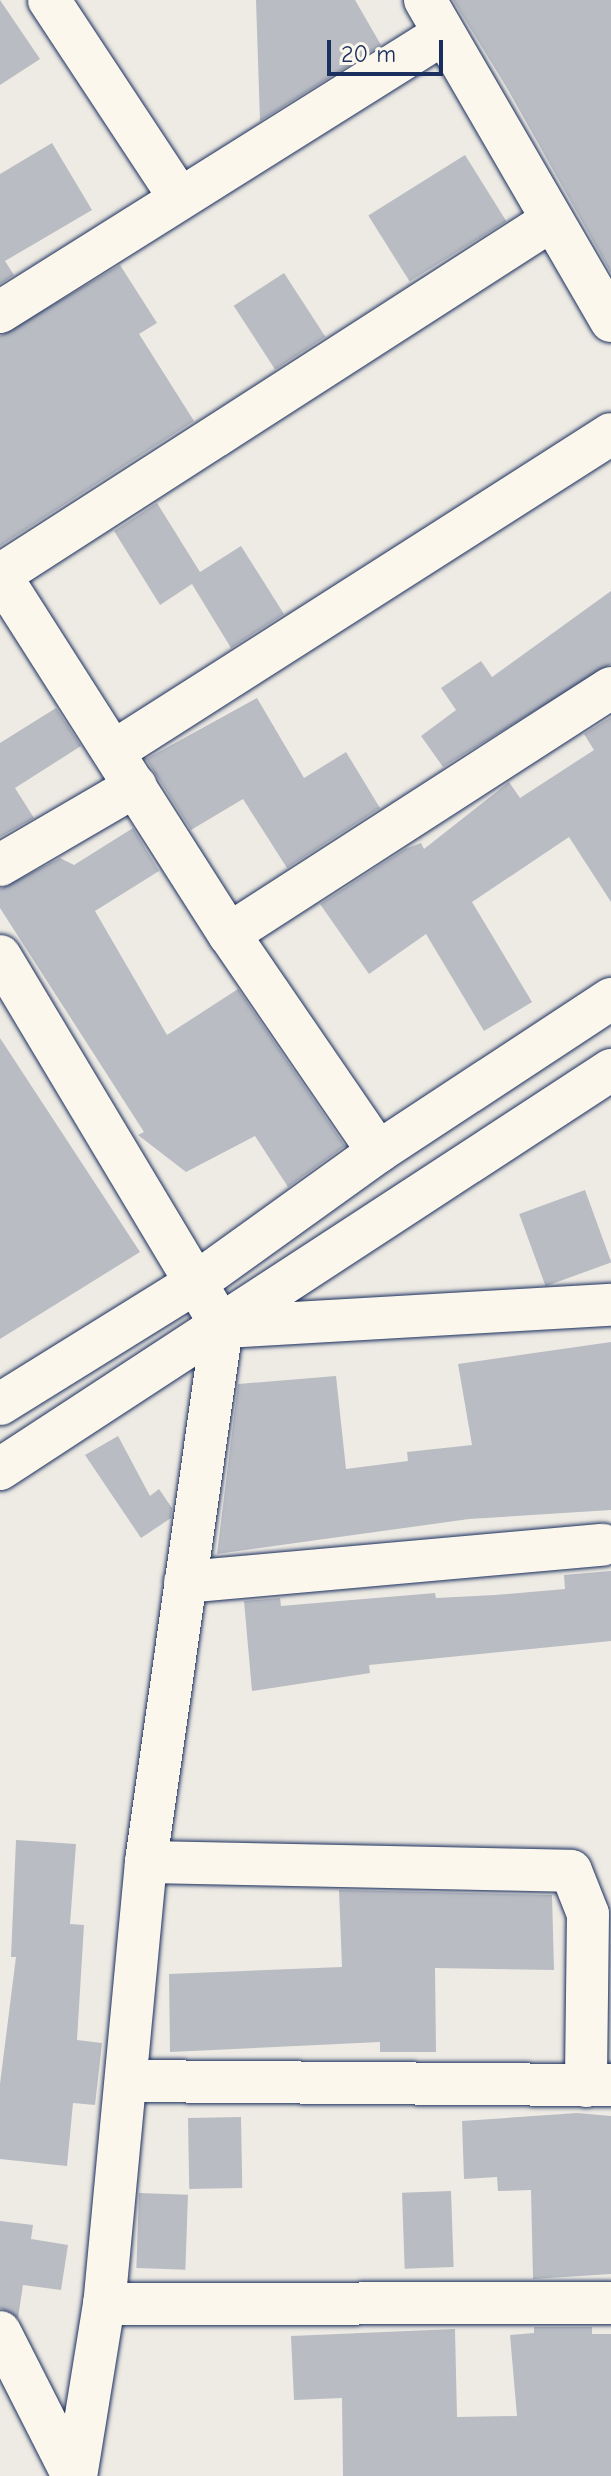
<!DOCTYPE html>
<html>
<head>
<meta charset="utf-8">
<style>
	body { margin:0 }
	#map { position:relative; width:611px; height:2476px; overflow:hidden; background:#eeebe4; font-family:"Comic Neue",sans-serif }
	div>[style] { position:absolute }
	.building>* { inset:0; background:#b9bcc3; transform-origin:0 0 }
	.roads { filter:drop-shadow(0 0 2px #1b2f5e) drop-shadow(0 0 2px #1b2f5e) }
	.minor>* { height:42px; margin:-21px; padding:0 21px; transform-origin:21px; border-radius:21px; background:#fbf7ec }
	span { translate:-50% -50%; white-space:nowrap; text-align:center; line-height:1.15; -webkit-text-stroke:8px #fbf7ec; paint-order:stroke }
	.scale { position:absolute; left:327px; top:40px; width:116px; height:36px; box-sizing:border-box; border:4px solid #1b2f5e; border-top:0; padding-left:10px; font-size:24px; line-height:28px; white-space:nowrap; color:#1b2f5e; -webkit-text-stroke:6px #fbf7ec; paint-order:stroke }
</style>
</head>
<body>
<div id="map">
	<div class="building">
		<i style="clip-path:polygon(0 0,40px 59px,0 85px)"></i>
		<i style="clip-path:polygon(256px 0,355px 0,381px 45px,260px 121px)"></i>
		<i style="clip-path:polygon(453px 0,611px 0,611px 273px,507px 88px)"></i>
		<i style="clip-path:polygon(52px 143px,92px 210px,5px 261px,14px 275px,0 284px,0 174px)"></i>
		<i style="left:465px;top:155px;width:78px;height:114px;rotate:58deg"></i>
		<i style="clip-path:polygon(120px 265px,157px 323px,139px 334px,194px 421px,0 546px,0 336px)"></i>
		<i style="left:284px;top:273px;width:76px;height:60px;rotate:57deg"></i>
		<i style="clip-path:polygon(157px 503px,200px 572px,241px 546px,284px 614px,231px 648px,192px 584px,160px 605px,114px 531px)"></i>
		<i style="clip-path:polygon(611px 591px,611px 664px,443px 767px,421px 736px,456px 710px,441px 688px,481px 661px,492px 677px)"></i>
		<i style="clip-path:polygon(257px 698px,304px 778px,346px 752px,380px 808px,287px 868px,243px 799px,191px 830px,146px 759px)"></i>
		<i style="clip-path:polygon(56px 708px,81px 746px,15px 788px,34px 818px,0 837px,0 743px)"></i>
		<i style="clip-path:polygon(611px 717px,611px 902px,569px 837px,472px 902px,532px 1002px,484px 1031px,426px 934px,369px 974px,320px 904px,405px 849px,421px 843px,424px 849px,509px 782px,520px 798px,594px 750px,584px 734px)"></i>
		<i style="clip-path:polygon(133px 828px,159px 871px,95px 911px,167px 1035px,238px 989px,345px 1146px,288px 1187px,255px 1136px,186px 1172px,138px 1135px,144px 1132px,0 908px,0 889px,60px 858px,74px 865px)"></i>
		<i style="clip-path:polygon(0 1038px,140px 1252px,0 1339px)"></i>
		<i style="left:585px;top:1190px;width:77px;height:70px;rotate:70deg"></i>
		<i style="clip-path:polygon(611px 1342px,611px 1510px,469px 1519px,217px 1554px,238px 1384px,336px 1376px,346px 1469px,408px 1461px,407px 1452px,472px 1445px,458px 1364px)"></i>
		<i style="clip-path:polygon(118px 1436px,150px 1496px,159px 1489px,172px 1508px,171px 1518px,141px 1538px,85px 1455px)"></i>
		<i style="clip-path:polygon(611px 1571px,611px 1641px,369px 1665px,370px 1673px,252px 1691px,244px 1601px,280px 1598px,281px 1606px,435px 1593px,436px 1598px,495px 1595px,565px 1589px,564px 1575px)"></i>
		<i style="clip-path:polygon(16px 1840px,76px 1844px,70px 1924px,84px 1925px,77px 2040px,102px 2043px,95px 2105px,73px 2103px,67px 2166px,0 2159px,0 2084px,16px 1957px,11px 1957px)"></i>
		<i style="clip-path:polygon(339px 1890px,552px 1895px,554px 1970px,435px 1968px,436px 2052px,380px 2052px,380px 2042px,170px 2052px,169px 1974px,342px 1967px)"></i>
		<i style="clip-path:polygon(577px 2113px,611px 2116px,611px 2274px,533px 2279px,531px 2190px,498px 2191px,497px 2177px,464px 2179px,462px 2121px)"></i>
		<i style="left:241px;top:2117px;width:71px;height:53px;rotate:89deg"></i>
		<i style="left:451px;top:2191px;width:76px;height:49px;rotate:88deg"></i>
		<i style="left:139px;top:2193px;width:49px;height:75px;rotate:2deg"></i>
		<i style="clip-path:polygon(0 2221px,33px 2225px,31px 2239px,68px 2245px,61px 2290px,23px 2285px,18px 2318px,0 2308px)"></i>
		<i style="clip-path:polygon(534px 2327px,592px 2327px,592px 2334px,611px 2334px,611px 2476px,343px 2476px,342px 2398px,294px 2400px,291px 2336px,455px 2329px,457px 2417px,517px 2416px,510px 2335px,534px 2333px)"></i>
	</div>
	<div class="roads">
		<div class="minor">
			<i style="left:49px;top:0;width:236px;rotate:56.6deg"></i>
			<i style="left:425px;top:0;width:371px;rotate:59.9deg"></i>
			<i style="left:0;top:312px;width:523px;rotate:-32.11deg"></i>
			<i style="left:0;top:575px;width:426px;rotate:57.5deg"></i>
			<i style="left:229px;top:934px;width:264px;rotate:55.6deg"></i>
			<i style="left:0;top:575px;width:656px;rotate:-32.75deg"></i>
			<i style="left:114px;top:751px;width:589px;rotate:-32.53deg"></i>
			<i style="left:0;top:865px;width:157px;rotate:-30.2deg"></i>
			<i style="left:229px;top:934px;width:454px;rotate:-32.8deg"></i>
			<i style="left:0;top:956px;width:432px;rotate:59.1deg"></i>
			<i style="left:222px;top:1327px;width:540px;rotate:98.09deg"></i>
			<i style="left:146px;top:1862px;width:444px;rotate:95.4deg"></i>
			<i style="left:104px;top:2304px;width:174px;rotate:99.2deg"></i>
			<i style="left:224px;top:1327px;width:388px;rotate:-3.3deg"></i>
			<i style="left:0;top:1404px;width:232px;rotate:-31.8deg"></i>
			<i style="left:197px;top:1282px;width:223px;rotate:-35.7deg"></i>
			<i style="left:378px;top:1152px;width:279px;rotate:-33.3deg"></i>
			<i style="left:0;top:1469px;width:730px;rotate:-33.15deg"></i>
			<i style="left:185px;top:1582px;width:419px;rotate:-5.1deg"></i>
			<i style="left:146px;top:1862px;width:425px;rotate:1.2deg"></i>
			<i style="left:571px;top:1871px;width:46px;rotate:68.4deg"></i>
			<i style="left:588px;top:1914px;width:172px;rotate:90.7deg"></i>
			<i style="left:128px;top:2081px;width:483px;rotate:0.5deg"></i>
			<i style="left:104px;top:2304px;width:507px;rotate:-0.11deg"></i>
			<i style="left:0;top:2332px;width:161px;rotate:63.1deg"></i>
		</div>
	</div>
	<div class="scale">20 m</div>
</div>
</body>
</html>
